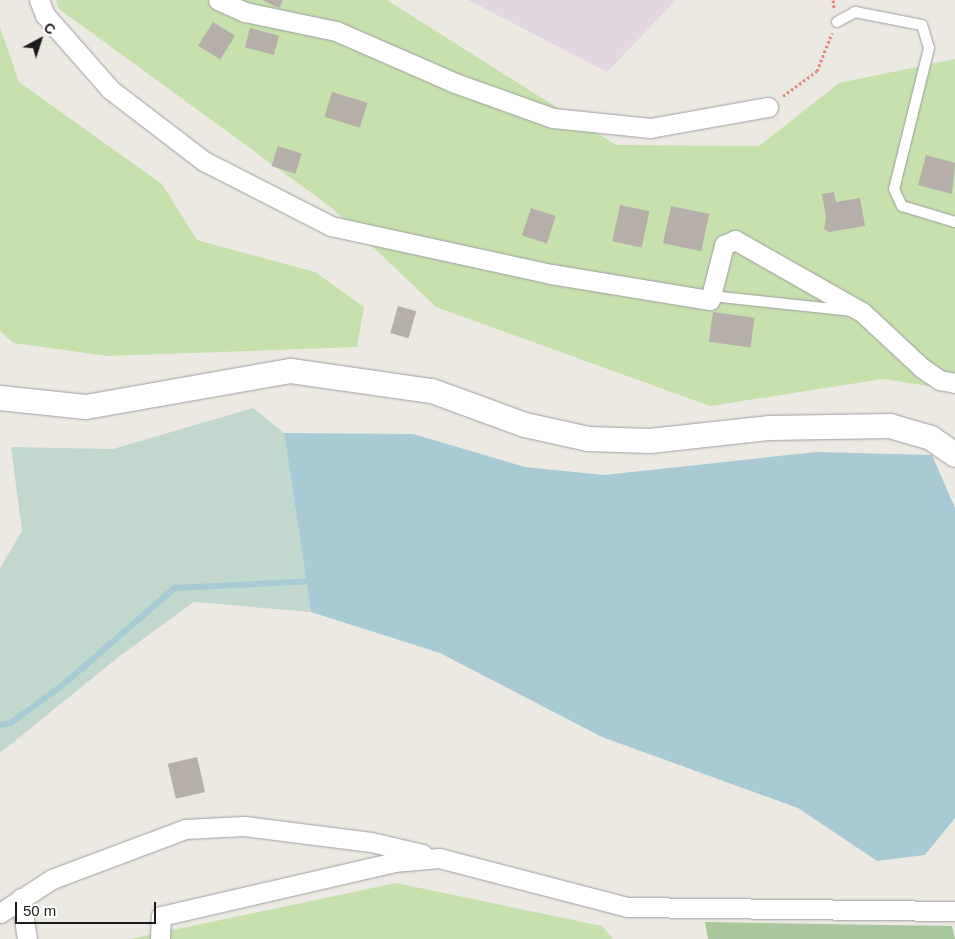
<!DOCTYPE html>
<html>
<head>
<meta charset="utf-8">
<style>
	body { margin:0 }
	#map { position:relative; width:955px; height:939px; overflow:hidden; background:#ece9e3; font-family:Helvetica,sans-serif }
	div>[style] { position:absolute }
	.industrial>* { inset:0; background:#e4d6e1 }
	.grass>* { inset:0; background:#c6e1ae }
	.forest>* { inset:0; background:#a8c79c }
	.wetland>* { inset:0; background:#c2d8ce }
	.water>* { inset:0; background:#a8cad5 }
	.stream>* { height:5.5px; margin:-2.75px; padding:0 2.75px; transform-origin:2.75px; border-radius:2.75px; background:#a8cad5 }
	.building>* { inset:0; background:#b5aea9; transform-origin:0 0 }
	.path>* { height:3px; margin-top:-1.5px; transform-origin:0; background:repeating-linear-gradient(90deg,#e88578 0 2.5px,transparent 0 5px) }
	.roads { filter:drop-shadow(0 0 1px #9d9d9d) drop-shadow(0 0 1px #9d9d9d) }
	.service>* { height:10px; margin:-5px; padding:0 5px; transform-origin:5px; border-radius:5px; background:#fff }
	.minor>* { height:19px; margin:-9.5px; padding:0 9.5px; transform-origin:9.5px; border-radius:9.5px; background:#fff }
	.tertiary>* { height:24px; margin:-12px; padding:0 12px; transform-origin:12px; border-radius:12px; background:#fff }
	span { translate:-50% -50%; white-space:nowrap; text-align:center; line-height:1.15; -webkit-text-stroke:4px #fff; paint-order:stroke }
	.north { position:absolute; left:15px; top:15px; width:50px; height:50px; -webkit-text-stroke:4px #fff; paint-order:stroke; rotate:40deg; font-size:14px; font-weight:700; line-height:20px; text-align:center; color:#1c1c1c }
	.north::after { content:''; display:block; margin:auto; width:18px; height:22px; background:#1c1c1c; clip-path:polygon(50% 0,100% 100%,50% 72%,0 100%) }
	.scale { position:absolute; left:15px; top:902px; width:141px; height:22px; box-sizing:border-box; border:2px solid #1c1c1c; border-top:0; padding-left:6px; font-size:15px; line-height:18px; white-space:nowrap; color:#1c1c1c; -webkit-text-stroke:4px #fff; paint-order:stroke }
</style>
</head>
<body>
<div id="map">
	<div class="industrial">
		<i style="clip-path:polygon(468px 0,676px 0,607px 72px)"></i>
	</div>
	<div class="grass">
		<i style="clip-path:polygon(56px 0,387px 0,616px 145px,759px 146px,839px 83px,955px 59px,955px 390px,883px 379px,710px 406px,436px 307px,332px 208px,59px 9px)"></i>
		<i style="clip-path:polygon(0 27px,19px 82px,162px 184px,197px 240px,315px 272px,364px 307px,357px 347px,108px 356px,13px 343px,0 331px)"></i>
		<i style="clip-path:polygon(396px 883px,602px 926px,613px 939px,130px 939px)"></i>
	</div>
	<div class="forest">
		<i style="clip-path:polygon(705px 922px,952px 926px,955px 939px,708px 939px)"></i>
	</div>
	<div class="wetland">
		<i style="clip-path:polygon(253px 408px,284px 433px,311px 612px,194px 602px,121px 655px,0 753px,0 568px,22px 531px,11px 447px,113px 449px)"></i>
	</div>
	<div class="water">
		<i style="clip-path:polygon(284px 433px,413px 434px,525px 467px,604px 475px,816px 452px,932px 455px,955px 508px,955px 818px,925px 855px,877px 861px,798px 808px,602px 737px,440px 653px,311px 612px)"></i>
	</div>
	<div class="stream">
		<i style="left:0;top:725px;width:11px;rotate:-10deg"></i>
		<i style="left:11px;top:723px;width:66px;rotate:-36.3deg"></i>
		<i style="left:64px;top:684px;width:147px;rotate:-40.9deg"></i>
		<i style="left:175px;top:588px;width:139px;rotate:-2.9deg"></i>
	</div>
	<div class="building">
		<i style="clip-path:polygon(262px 0,283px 0,279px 8px)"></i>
		<i style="left:213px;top:22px;width:26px;height:28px;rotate:32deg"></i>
		<i style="left:250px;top:28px;width:30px;height:20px;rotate:15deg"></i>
		<i style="left:332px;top:92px;width:37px;height:26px;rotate:17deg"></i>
		<i style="left:278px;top:146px;width:25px;height:21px;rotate:18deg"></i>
		<i style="clip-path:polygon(926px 155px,955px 163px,952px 194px,918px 185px)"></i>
		<i style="clip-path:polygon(834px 192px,836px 202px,860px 198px,865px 226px,829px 232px,824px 229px,826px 218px,822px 194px)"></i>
		<i style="left:620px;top:205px;width:30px;height:37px;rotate:12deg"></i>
		<i style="left:671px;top:206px;width:39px;height:38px;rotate:12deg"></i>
		<i style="left:531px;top:208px;width:26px;height:29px;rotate:18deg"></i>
		<i style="left:398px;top:306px;width:19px;height:28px;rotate:16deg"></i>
		<i style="left:713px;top:312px;width:42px;height:30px;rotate:8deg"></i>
		<i style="left:197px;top:757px;width:36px;height:30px;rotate:77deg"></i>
	</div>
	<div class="path">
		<i style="left:833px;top:0;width:8px;rotate:83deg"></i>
		<i style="left:783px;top:96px;width:42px;rotate:-36.3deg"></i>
		<i style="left:817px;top:71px;width:41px;rotate:-68.5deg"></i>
	</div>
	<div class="roads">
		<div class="service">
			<i style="left:837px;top:22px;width:21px;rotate:-29deg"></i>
			<i style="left:855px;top:12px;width:68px;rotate:11deg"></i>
			<i style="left:922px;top:25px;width:24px;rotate:73deg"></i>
			<i style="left:929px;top:48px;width:145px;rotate:103.9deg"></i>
			<i style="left:894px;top:189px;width:19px;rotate:65deg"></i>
			<i style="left:902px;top:206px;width:55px;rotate:16.8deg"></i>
			<i style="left:721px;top:297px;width:132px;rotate:6.1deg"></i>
		</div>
		<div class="minor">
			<i style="left:39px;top:0;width:16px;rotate:68deg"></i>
			<i style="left:45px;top:15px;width:100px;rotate:48.7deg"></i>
			<i style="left:111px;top:90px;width:117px;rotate:37.4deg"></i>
			<i style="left:204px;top:161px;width:143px;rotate:27.1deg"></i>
			<i style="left:331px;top:226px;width:225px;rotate:12.3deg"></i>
			<i style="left:551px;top:274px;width:161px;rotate:9.3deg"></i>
			<i style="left:710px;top:300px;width:57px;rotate:-75.7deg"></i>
			<i style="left:724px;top:245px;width:12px;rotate:-24deg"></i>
			<i style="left:735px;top:240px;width:146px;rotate:29.6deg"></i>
			<i style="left:862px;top:312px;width:82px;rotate:43deg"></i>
			<i style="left:922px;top:368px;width:22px;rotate:34deg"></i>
			<i style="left:940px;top:380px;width:15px;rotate:11deg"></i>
			<i style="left:218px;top:0;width:30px;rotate:24deg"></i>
			<i style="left:245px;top:12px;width:93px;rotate:11.8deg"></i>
			<i style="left:336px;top:31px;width:130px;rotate:23.6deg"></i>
			<i style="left:455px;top:83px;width:104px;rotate:19.7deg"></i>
			<i style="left:553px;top:118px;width:98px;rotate:5.9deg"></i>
			<i style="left:650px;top:128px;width:120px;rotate:-10.1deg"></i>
			<i style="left:21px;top:898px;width:41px;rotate:81.7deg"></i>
			<i style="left:0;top:913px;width:62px;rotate:-33.2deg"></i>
			<i style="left:52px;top:879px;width:142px;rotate:-20.6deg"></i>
			<i style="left:185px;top:829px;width:59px;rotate:-2.9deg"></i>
			<i style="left:244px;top:826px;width:128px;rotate:7.2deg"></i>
			<i style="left:371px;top:842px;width:53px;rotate:13deg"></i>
			<i style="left:160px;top:939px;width:23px;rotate:-88deg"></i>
			<i style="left:161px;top:916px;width:239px;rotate:-13deg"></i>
			<i style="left:394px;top:862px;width:45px;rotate:-5.1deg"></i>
			<i style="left:439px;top:858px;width:194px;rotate:14.6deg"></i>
			<i style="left:627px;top:907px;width:328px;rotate:0.7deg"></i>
		</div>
		<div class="tertiary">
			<i style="left:0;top:398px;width:86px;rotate:6deg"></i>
			<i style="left:86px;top:407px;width:208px;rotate:-10deg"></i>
			<i style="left:291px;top:371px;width:142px;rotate:8.1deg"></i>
			<i style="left:432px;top:391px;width:99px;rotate:20.1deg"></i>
			<i style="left:525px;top:425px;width:65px;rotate:12.5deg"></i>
			<i style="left:588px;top:439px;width:62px;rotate:1.8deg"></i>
			<i style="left:650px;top:441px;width:121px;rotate:-6.2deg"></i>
			<i style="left:770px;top:428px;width:120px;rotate:-1deg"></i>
			<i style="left:890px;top:426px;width:43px;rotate:16.3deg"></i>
			<i style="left:931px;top:438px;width:29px;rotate:35deg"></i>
		</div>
	</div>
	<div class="north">С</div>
	<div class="scale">50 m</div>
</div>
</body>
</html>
